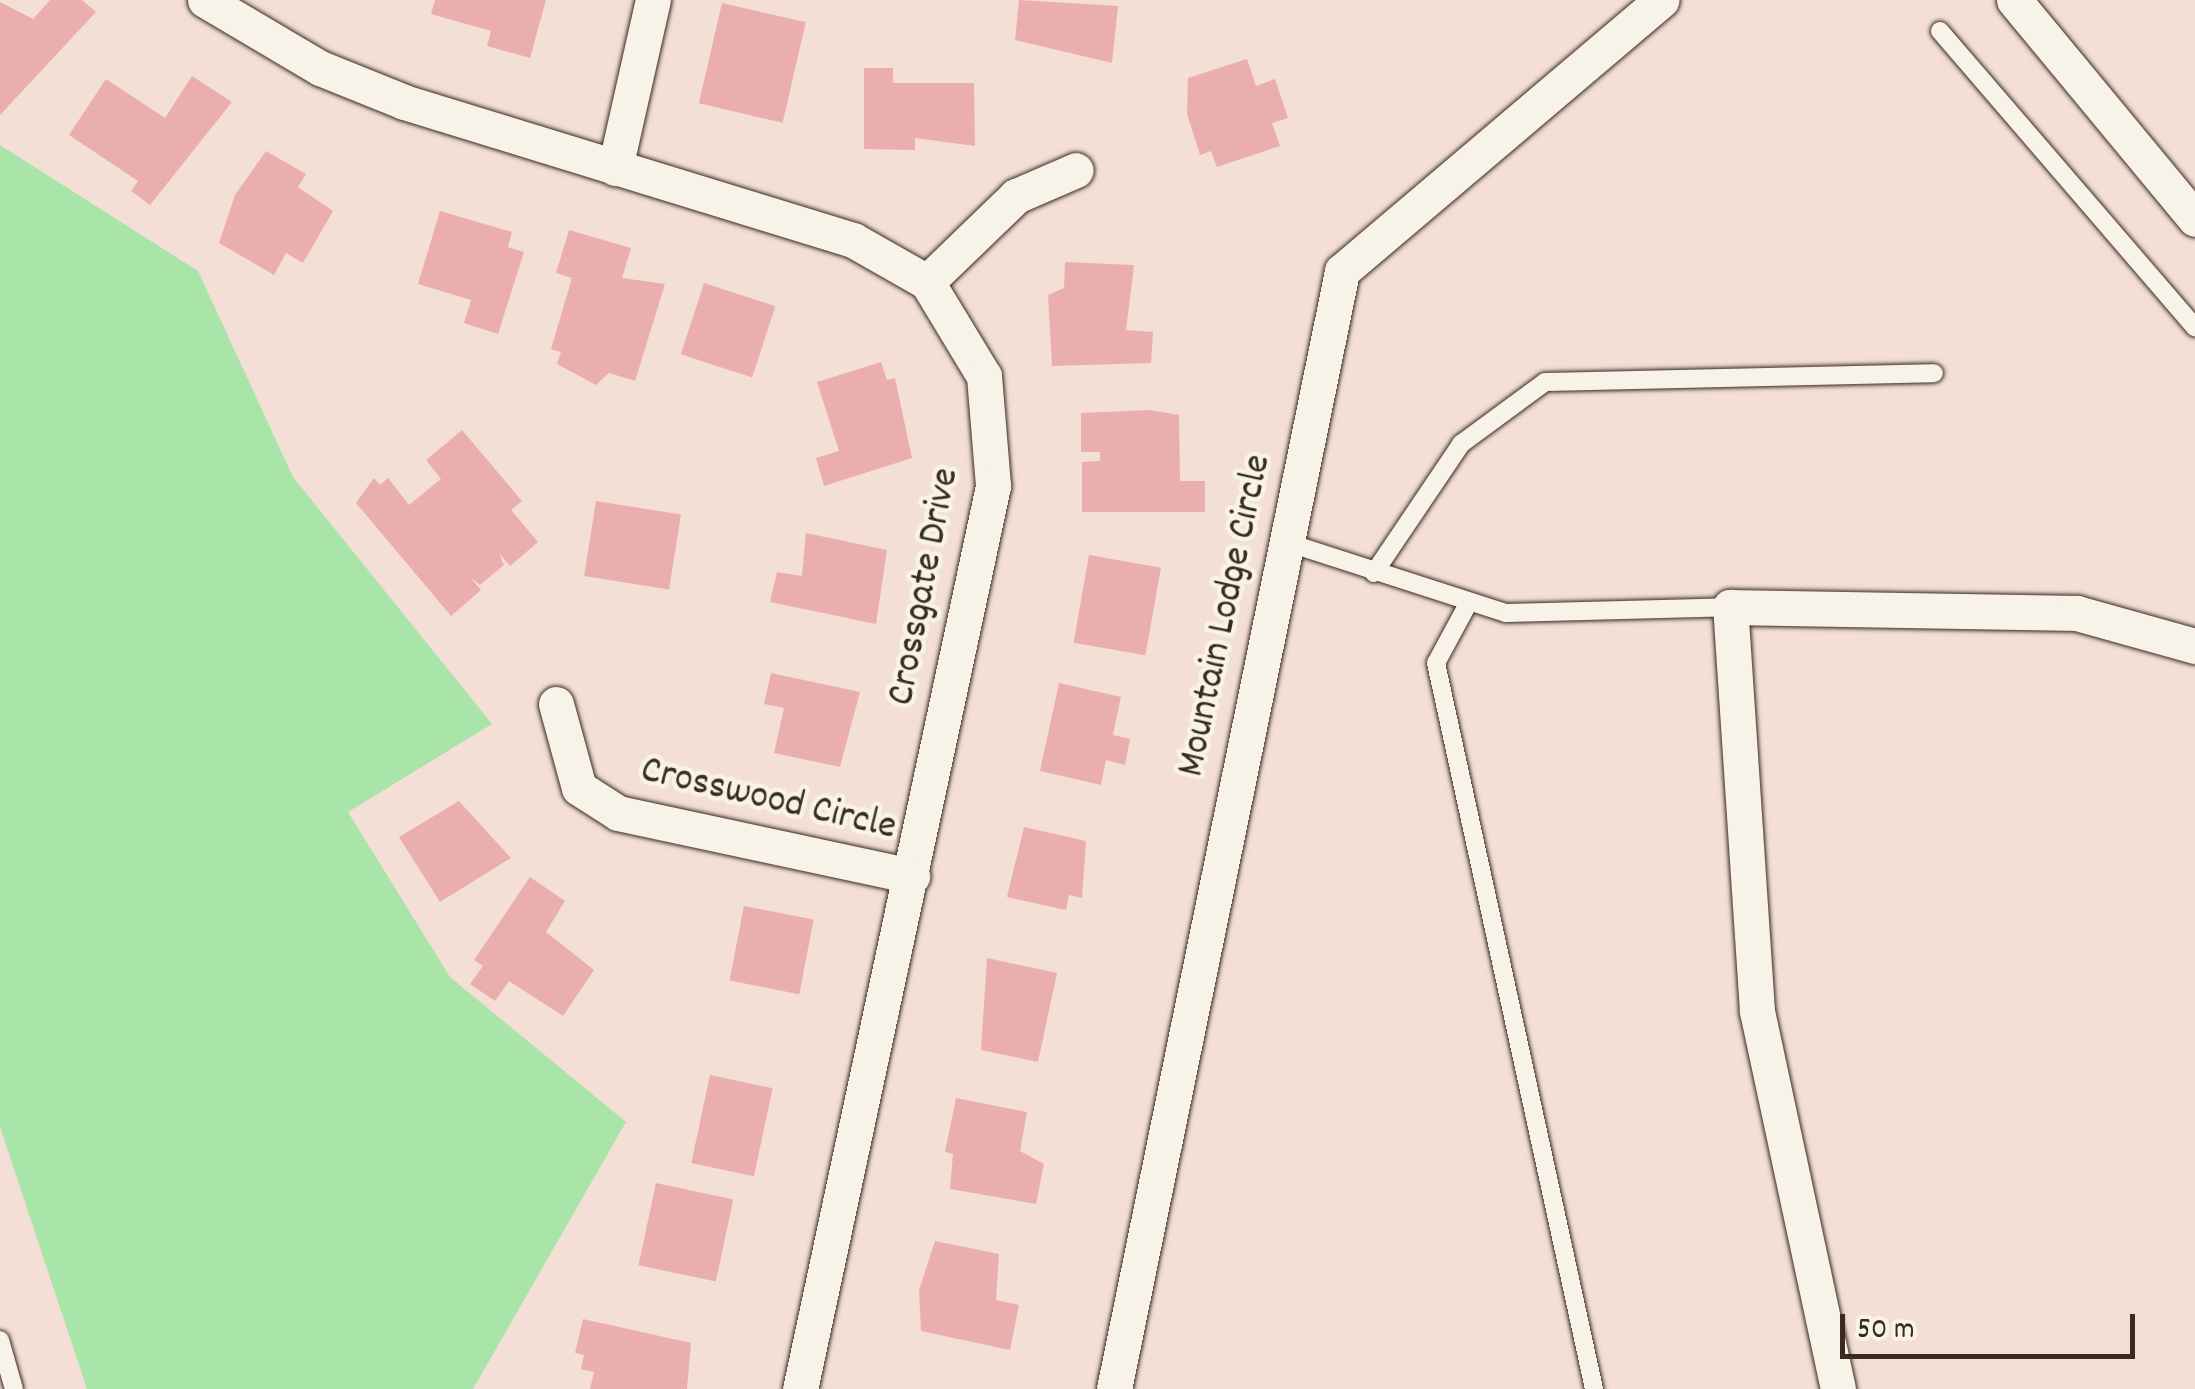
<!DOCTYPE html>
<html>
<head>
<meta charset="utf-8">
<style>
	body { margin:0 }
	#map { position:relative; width:2195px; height:1389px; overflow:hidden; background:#f3dfd6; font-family:Dekko,sans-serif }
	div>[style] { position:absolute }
	.green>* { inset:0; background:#a9e4a9 }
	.building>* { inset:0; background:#eaafad; transform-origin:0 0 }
	.roads { filter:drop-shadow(0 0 2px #3b2a1e) drop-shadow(0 0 2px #3b2a1e) }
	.lane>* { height:18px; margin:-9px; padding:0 9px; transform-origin:9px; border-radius:9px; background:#f7f3e8 }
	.street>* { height:35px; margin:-17.5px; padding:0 17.5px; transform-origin:17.5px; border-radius:17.5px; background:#f7f3e8 }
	span { translate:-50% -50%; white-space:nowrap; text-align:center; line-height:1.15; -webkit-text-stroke:9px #f7f3e8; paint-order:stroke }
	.street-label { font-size:40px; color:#3b2a1e }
	.scale { position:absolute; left:1840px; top:1314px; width:295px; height:45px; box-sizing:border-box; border:5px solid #3b2a1e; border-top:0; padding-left:12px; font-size:30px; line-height:35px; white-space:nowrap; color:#3b2a1e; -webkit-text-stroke:8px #f7f3e8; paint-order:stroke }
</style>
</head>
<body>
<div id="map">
	<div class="green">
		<i style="clip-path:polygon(0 145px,198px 271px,293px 477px,492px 724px,348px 812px,450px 977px,626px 1122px,473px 1389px,87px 1389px,0 1127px)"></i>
	</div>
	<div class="building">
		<i style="clip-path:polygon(50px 0,82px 0,96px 12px,0 115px,0 2px,33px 19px)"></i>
		<i style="clip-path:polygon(435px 0,546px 0,530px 58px,487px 46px,491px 31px,431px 14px)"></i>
		<i style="clip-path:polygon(1019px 0,1118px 6px,1112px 63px,1015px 40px)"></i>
		<i style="left:722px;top:3px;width:86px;height:103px;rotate:13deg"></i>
		<i style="clip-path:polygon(1247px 59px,1256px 86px,1275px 79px,1288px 118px,1272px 123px,1280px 146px,1217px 167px,1211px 151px,1200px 155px,1187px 114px,1188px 78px)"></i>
		<i style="clip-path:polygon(864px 68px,893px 68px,893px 83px,974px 83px,975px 146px,915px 138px,915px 150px,864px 149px)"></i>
		<i style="clip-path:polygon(192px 76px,232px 102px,150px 205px,131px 191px,138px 181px,69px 135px,106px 79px,165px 118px)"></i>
		<i style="clip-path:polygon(266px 151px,306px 174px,298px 187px,333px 211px,303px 263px,286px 253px,274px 275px,219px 243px,235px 195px)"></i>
		<i style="clip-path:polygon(440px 211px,512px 232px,508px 247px,524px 252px,498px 334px,464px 323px,471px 300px,418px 284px)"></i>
		<i style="clip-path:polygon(569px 230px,631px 248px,622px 278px,665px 284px,635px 381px,609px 373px,596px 385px,557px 364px,561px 352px,551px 349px,572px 278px,556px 273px)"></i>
		<i style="clip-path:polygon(1065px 262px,1134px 265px,1126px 330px,1153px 332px,1151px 363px,1052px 366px,1048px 295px,1064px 288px)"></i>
		<i style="left:704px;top:283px;width:75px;height:75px;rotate:18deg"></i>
		<i style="clip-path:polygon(881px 362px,887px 380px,895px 378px,912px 458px,824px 486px,816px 458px,839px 451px,817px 382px)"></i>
		<i style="clip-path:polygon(1150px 410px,1179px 415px,1180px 481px,1205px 481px,1205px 512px,1082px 512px,1082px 462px,1100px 461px,1100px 452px,1081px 452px,1081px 413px)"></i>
		<i style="clip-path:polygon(462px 430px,522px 501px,511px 510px,538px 542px,510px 566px,499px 553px,504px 565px,480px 585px,470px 577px,481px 590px,451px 616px,356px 503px,374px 478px,380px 485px,388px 478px,409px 505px,441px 479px,426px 460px)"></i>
		<i style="left:596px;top:501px;width:86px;height:76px;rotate:9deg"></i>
		<i style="clip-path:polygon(806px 533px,887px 550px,876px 624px,770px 602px,777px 572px,802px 576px)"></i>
		<i style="left:1089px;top:555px;width:73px;height:89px;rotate:10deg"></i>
		<i style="clip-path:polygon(771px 673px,860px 692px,840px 767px,774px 753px,784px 708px,764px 704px)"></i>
		<i style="clip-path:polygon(1059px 683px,1121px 697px,1113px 735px,1130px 739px,1125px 765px,1106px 760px,1101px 785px,1040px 771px)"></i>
		<i style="clip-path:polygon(459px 801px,511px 858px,440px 902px,399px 837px)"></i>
		<i style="clip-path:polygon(1024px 827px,1086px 841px,1082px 898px,1069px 895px,1066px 910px,1007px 897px)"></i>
		<i style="clip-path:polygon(530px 877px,565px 901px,546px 932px,594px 970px,563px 1016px,509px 981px,495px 1001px,470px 984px,483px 966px,474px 960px)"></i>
		<i style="left:744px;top:906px;width:71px;height:76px;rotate:11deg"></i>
		<i style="clip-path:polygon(987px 958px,1057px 973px,1038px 1062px,981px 1050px)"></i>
		<i style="left:710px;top:1075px;width:64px;height:90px;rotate:12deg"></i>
		<i style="clip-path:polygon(956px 1098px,1027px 1112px,1020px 1151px,1044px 1164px,1036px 1204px,950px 1189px,953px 1154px,945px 1152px)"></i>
		<i style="left:656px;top:1183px;width:79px;height:84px;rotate:12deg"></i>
		<i style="clip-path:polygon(935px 1241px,999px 1254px,996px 1300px,1019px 1305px,1010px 1350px,921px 1331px,919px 1290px)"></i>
		<i style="clip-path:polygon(583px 1319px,691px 1343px,687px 1389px,590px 1389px,594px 1372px,581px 1369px,584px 1355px,575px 1353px)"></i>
	</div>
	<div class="roads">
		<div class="lane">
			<i style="left:1940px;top:31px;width:391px;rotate:49.3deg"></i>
			<i style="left:1286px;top:542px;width:231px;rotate:17.9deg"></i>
			<i style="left:1506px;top:613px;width:224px;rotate:-1.5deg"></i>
			<i style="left:1374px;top:573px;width:156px;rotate:-56deg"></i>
			<i style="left:1461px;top:444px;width:104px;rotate:-36.4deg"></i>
			<i style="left:1545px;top:382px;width:389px;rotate:-1.3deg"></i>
			<i style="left:1469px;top:602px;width:69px;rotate:118.4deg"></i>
			<i style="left:1436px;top:663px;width:743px;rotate:77.72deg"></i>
			<i style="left:0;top:1340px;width:51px;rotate:74.1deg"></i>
		</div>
		<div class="street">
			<i style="left:205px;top:0;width:134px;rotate:30.6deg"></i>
			<i style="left:320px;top:68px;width:91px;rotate:22deg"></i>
			<i style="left:404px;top:102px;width:470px;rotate:17.1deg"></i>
			<i style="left:853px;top:240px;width:85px;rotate:29.6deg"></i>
			<i style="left:927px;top:282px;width:110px;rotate:58.8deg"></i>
			<i style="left:984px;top:376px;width:110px;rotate:85.3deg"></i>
			<i style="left:993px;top:486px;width:923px;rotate:102.06deg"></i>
			<i style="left:2014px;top:0;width:284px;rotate:50.4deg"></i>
			<i style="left:615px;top:168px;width:172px;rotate:-77.3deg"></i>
			<i style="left:927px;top:282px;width:124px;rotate:-44deg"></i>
			<i style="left:1016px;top:196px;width:65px;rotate:-23.4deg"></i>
			<i style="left:556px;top:704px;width:87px;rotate:74.7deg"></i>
			<i style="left:579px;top:788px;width:46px;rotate:32.7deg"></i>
			<i style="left:618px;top:813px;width:301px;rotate:12.1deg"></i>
			<i style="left:1114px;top:1389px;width:1141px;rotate:-78.47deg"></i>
			<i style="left:1342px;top:271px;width:419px;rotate:-40.3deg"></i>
			<i style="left:1838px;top:1389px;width:387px;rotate:-102.1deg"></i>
			<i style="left:1757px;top:1011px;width:405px;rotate:-93.8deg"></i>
			<i style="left:1730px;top:607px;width:347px;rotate:1deg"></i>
			<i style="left:2077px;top:613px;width:123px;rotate:15.6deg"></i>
		</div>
	</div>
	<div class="street-label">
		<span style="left:926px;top:587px;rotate:-79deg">Crossgate Drive</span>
		<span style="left:1227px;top:616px;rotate:-78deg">Mountain Lodge Circle</span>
		<span style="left:768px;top:801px;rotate:13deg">Crosswood Circle</span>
	</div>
	<div class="scale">50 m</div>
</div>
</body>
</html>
